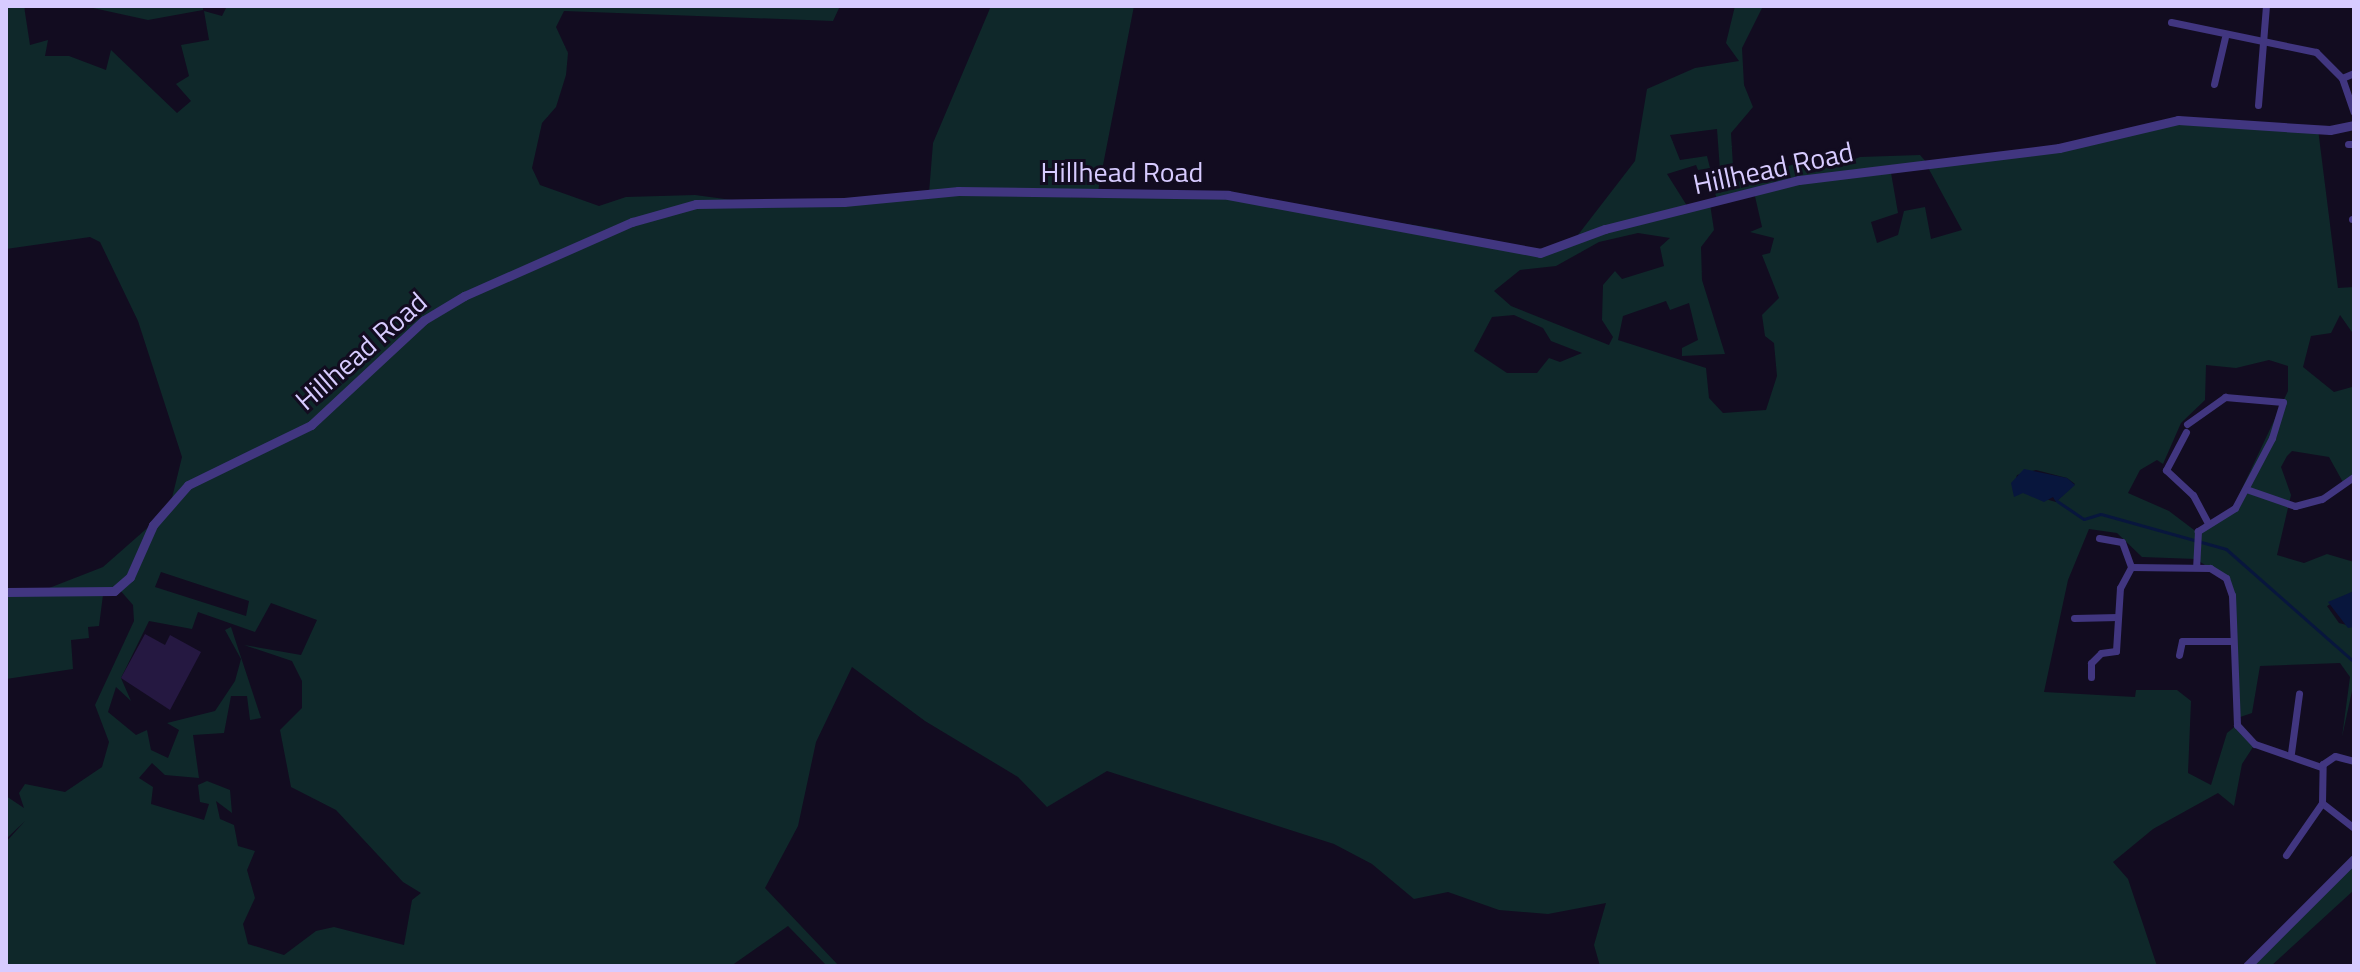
<!DOCTYPE html>
<html>
<head>
<meta charset="utf-8">
<style>
	body { margin:0 }
	#map { position:relative; width:2360px; height:972px; overflow:hidden; background:#120c20; font-family:"Titillium Web",sans-serif }
	div>[style] { position:absolute }
	.green>* { inset:0; background:#0f282a }
	.water>* { inset:0; background:#08163d }
	.stream>* { height:3px; margin:-1.5px; padding:0 1.5px; transform-origin:1.5px; border-radius:1.5px; background:#08163d }
	.building>* { inset:0; background:#251841 }
	.minor>* { height:7px; margin:-3.5px; padding:0 3.5px; transform-origin:3.5px; border-radius:3.5px; background:#413680 }
	.tertiary>* { height:9px; margin:-4.5px; padding:0 4.5px; transform-origin:4.5px; border-radius:4.5px; background:#413680 }
	span { translate:-50% -50%; white-space:nowrap; text-align:center; line-height:1.15; -webkit-text-stroke:6px #120c20; paint-order:stroke }
	.street-label { font-size:28px; color:#d7cbff }
	.frame { position:absolute; inset:0; border:8px solid #d7cbff; pointer-events:none }
</style>
</head>
<body>
<div id="map">
	<div class="green">
		<i style="clip-path:polygon(evenodd,6px 6px,24px 6px,30px 45px,48px 40px,45px 56px,69px 56px,106px 70px,111px 50px,177px 113px,191px 101px,176px 84px,189px 76px,181px 45px,209px 40px,204px 11px,222px 16px,227px 6px,840px 6px,833px 21px,564px 11px,556px 27px,568px 53px,566px 75px,556px 107px,542px 123px,532px 168px,540px 185px,599px 206px,626px 197px,695px 195px,762px 204px,929px 193px,933px 143px,991px 6px,1134px 6px,1097px 196px,1042px 196px,1093px 198px,1220px 195px,1439px 229px,1522px 253px,1571px 244px,1635px 161px,1647px 89px,1695px 68px,1739px 61px,1726px 43px,1735px 6px,1763px 6px,1742px 48px,1744px 85px,1753px 107px,1731px 133px,1734px 183px,1801px 162px,1837px 166px,1860px 157px,1920px 155px,1927px 163px,2032px 152px,2169px 122px,2318px 129px,2338px 288px,2354px 287px,2354px 335px,2340px 315px,2331px 333px,2311px 336px,2303px 367px,2334px 392px,2352px 387px,2354px 378px,2354px 476px,2344px 484px,2329px 457px,2292px 451px,2287px 456px,2281px 467px,2291px 495px,2277px 555px,2304px 563px,2327px 554px,2354px 562px,2354px 591px,2327px 606px,2339px 623px,2354px 627px,2354px 682px,2342px 737px,2350px 677px,2340px 663px,2260px 666px,2252px 713px,2234px 719px,2234px 608px,2227px 580px,2196px 559px,2142px 557px,2117px 533px,2089px 529px,2068px 580px,2044px 692px,2135px 697px,2136px 690px,2177px 690px,2191px 701px,2188px 773px,2211px 785px,2227px 733px,2237px 725px,2255px 744px,2242px 764px,2234px 806px,2218px 793px,2153px 829px,2113px 862px,2128px 879px,2157px 966px,1600px 966px,1594px 945px,1606px 903px,1548px 914px,1499px 910px,1448px 892px,1414px 899px,1372px 864px,1334px 844px,1107px 771px,1047px 807px,1018px 777px,925px 721px,852px 667px,816px 742px,798px 826px,765px 888px,839px 966px,827px 966px,788px 926px,731px 966px,6px 966px,6px 842px,25px 821px,6px 839px,6px 796px,24px 808px,19px 793px,25px 784px,65px 792px,102px 767px,109px 742px,95px 705px,134px 621px,133px 605px,119px 589px,172px 498px,182px 457px,138px 321px,100px 242px,90px 237px,6px 249px,6px 6px,1717px 129px,1720px 170px,1732px 183px,1714px 188px,1717px 201px,1754px 192px,1762px 227px,1750px 232px,1774px 238px,1770px 253px,1762px 255px,1779px 298px,1762px 315px,1765px 336px,1774px 343px,1777px 376px,1766px 410px,1723px 413px,1709px 398px,1706px 368px,1618px 340px,1623px 316px,1666px 301px,1670px 310px,1689px 303px,1698px 340px,1682px 348px,1682px 356px,1725px 354px,1702px 280px,1701px 247px,1714px 230px,1710px 204px,1689px 209px,1667px 174px,1696px 165px,1698px 170px,1710px 168px,1707px 156px,1680px 160px,1670px 135px,1717px 129px,6px 6px,1925px 162px,1962px 230px,1931px 239px,1925px 207px,1904px 211px,1898px 235px,1877px 243px,1871px 222px,1898px 213px,1890px 167px,1925px 162px,6px 6px,1638px 233px,1670px 238px,1660px 247px,1664px 266px,1622px 279px,1615px 271px,1603px 285px,1602px 320px,1613px 337px,1609px 345px,1511px 306px,1494px 291px,1520px 270px,1556px 266px,1599px 242px,1638px 233px,6px 6px,1514px 315px,1543px 328px,1551px 341px,1582px 353px,1560px 362px,1549px 358px,1537px 373px,1507px 373px,1474px 351px,1492px 317px,1514px 315px,6px 6px,2269px 360px,2288px 366px,2288px 391px,2230px 514px,2198px 533px,2169px 511px,2128px 493px,2140px 470px,2157px 460px,2163px 464px,2181px 423px,2205px 400px,2206px 365px,2236px 368px,2269px 360px,6px 6px,2036px 470px,2067px 478px,2075px 484px,2056px 502px,2013px 490px,2017px 475px,2036px 470px,6px 6px,161px 572px,249px 601px,246px 616px,155px 587px,161px 572px,6px 6px,271px 603px,317px 620px,301px 655px,244px 645px,292px 661px,302px 681px,302px 708px,280px 730px,291px 787px,336px 810px,403px 882px,421px 893px,412px 900px,404px 945px,334px 927px,316px 931px,284px 955px,248px 944px,243px 924px,255px 898px,247px 870px,255px 851px,238px 846px,234px 825px,220px 819px,216px 801px,232px 813px,230px 790px,207px 781px,198px 785px,200px 802px,209px 804px,204px 820px,151px 804px,153px 787px,139px 778px,152px 763px,165px 775px,199px 778px,193px 735px,224px 733px,231px 696px,247px 696px,250px 720px,261px 718px,231px 627px,225px 630px,241px 659px,235px 681px,215px 711px,167px 723px,179px 730px,168px 758px,151px 750px,147px 730px,136px 735px,108px 712px,116px 687px,131px 701px,121px 678px,149px 621px,192px 629px,198px 612px,255px 632px,271px 603px)"></i>
		<i style="clip-path:polygon(84px 6px,203px 6px,203px 10px,148px 20px)"></i>
		<i style="clip-path:polygon(153px 523px,131px 571px,113px 590px,44px 590px,103px 567px)"></i>
		<i style="clip-path:polygon(6px 593px,103px 595px,99px 626px,88px 627px,89px 638px,71px 640px,73px 669px,6px 679px)"></i>
		<i style="clip-path:polygon(2354px 859px,2354px 890px,2271px 966px,2247px 966px)"></i>
	</div>
	<div class="water">
		<i style="clip-path:polygon(2024px 469px,2067px 478px,2075px 485px,2056px 502px,2053px 497px,2044px 502px,2023px 493px,2014px 497px,2011px 483px)"></i>
		<i style="clip-path:polygon(2354px 591px,2354px 627px,2348px 628px,2328px 602px)"></i>
	</div>
	<div class="stream">
		<i style="left:2057px;top:501px;width:32px;rotate:34deg"></i>
		<i style="left:2084px;top:519px;width:17px;rotate:-17deg"></i>
		<i style="left:2101px;top:514px;width:130px;rotate:15.6deg"></i>
		<i style="left:2226px;top:549px;width:171px;rotate:41.4deg"></i>
	</div>
	<div class="building">
		<i style="clip-path:polygon(145px 634px,165px 645px,170px 635px,201px 652px,170px 710px,121px 678px)"></i>
	</div>
	<div class="minor">
		<i style="left:2171px;top:22px;width:148px;rotate:11.7deg"></i>
		<i style="left:2316px;top:52px;width:37px;rotate:45deg"></i>
		<i style="left:2342px;top:78px;width:36px;rotate:71deg"></i>
		<i style="left:2342px;top:78px;width:13px;rotate:-23deg"></i>
		<i style="left:2214px;top:84px;width:48px;rotate:-76.8deg"></i>
		<i style="left:2258px;top:105px;width:99px;rotate:-85.4deg"></i>
		<i style="left:2348px;top:144px;width:6px"></i>
		<i style="left:2352px;top:219px;width:2px"></i>
		<i style="left:2187px;top:424px;width:47px;rotate:-35.4deg"></i>
		<i style="left:2225px;top:397px;width:58px;rotate:4.9deg"></i>
		<i style="left:2283px;top:402px;width:38px;rotate:107deg"></i>
		<i style="left:2272px;top:438px;width:79px;rotate:117.9deg"></i>
		<i style="left:2235px;top:508px;width:44px;rotate:148.1deg"></i>
		<i style="left:2198px;top:531px;width:34px;rotate:93deg"></i>
		<i style="left:2186px;top:432px;width:43px;rotate:117.8deg"></i>
		<i style="left:2166px;top:470px;width:37px;rotate:43deg"></i>
		<i style="left:2193px;top:495px;width:32px;rotate:62deg"></i>
		<i style="left:2246px;top:489px;width:52px;rotate:19.1deg"></i>
		<i style="left:2295px;top:506px;width:28px;rotate:-15deg"></i>
		<i style="left:2322px;top:499px;width:39px;rotate:-35deg"></i>
		<i style="left:2099px;top:538px;width:23px;rotate:10deg"></i>
		<i style="left:2122px;top:542px;width:27px;rotate:70deg"></i>
		<i style="left:2074px;top:618px;width:44px;rotate:-1.3deg"></i>
		<i style="left:2179px;top:655px;width:14px;rotate:-78deg"></i>
		<i style="left:2182px;top:641px;width:51px"></i>
		<i style="left:2091px;top:677px;width:14px;rotate:-90deg"></i>
		<i style="left:2091px;top:663px;width:14px;rotate:-45deg"></i>
		<i style="left:2101px;top:653px;width:15px;rotate:-8deg"></i>
		<i style="left:2116px;top:651px;width:63px;rotate:-86.4deg"></i>
		<i style="left:2120px;top:588px;width:24px;rotate:-62deg"></i>
		<i style="left:2131px;top:567px;width:79px;rotate:0.7deg"></i>
		<i style="left:2210px;top:568px;width:19px;rotate:32deg"></i>
		<i style="left:2226px;top:578px;width:18px;rotate:71deg"></i>
		<i style="left:2232px;top:595px;width:130px;rotate:87.8deg"></i>
		<i style="left:2237px;top:725px;width:26px;rotate:47deg"></i>
		<i style="left:2255px;top:744px;width:70px;rotate:19.2deg"></i>
		<i style="left:2291px;top:753px;width:60px;rotate:-82.3deg"></i>
		<i style="left:2322px;top:803px;width:41px;rotate:38deg"></i>
		<i style="left:2286px;top:855px;width:63px;rotate:-55.3deg"></i>
		<i style="left:2322px;top:803px;width:39px;rotate:-89deg"></i>
		<i style="left:2323px;top:764px;width:14px;rotate:-34deg"></i>
		<i style="left:2335px;top:756px;width:20px;rotate:15deg"></i>
	</div>
	<div class="tertiary">
		<i style="left:6px;top:592px;width:108px;rotate:-0.5deg"></i>
		<i style="left:114px;top:591px;width:21px;rotate:-41deg"></i>
		<i style="left:130px;top:577px;width:57px;rotate:-66.1deg"></i>
		<i style="left:153px;top:525px;width:53px;rotate:-48.8deg"></i>
		<i style="left:188px;top:485px;width:137px;rotate:-26deg"></i>
		<i style="left:311px;top:425px;width:154px;rotate:-42.9deg"></i>
		<i style="left:424px;top:320px;width:47px;rotate:-31deg"></i>
		<i style="left:464px;top:296px;width:184px;rotate:-23.8deg"></i>
		<i style="left:632px;top:222px;width:66px;rotate:-15.7deg"></i>
		<i style="left:696px;top:204px;width:148px;rotate:-0.8deg"></i>
		<i style="left:844px;top:202px;width:115px;rotate:-5.5deg"></i>
		<i style="left:958px;top:191px;width:270px;rotate:0.8deg"></i>
		<i style="left:1228px;top:195px;width:317px;rotate:10.5deg"></i>
		<i style="left:1540px;top:253px;width:69px;rotate:-20.3deg"></i>
		<i style="left:1605px;top:229px;width:200px;rotate:-14.2deg"></i>
		<i style="left:1799px;top:180px;width:262px;rotate:-7deg"></i>
		<i style="left:2059px;top:148px;width:122px;rotate:-13.2deg"></i>
		<i style="left:2178px;top:120px;width:152px;rotate:3.8deg"></i>
		<i style="left:2330px;top:130px;width:25px;rotate:-12deg"></i>
		<i style="left:2247px;top:966px;width:151px;rotate:-45deg"></i>
	</div>
	<div class="street-label">
		<span style="left:1773px;top:168px;rotate:-12deg">Hillhead Road</span>
		<span style="left:1122px;top:172px">Hillhead Road</span>
		<span style="left:361px;top:351px;rotate:-41deg">Hillhead Road</span>
	</div>
	<div class="frame"></div>
</div>
</body>
</html>
